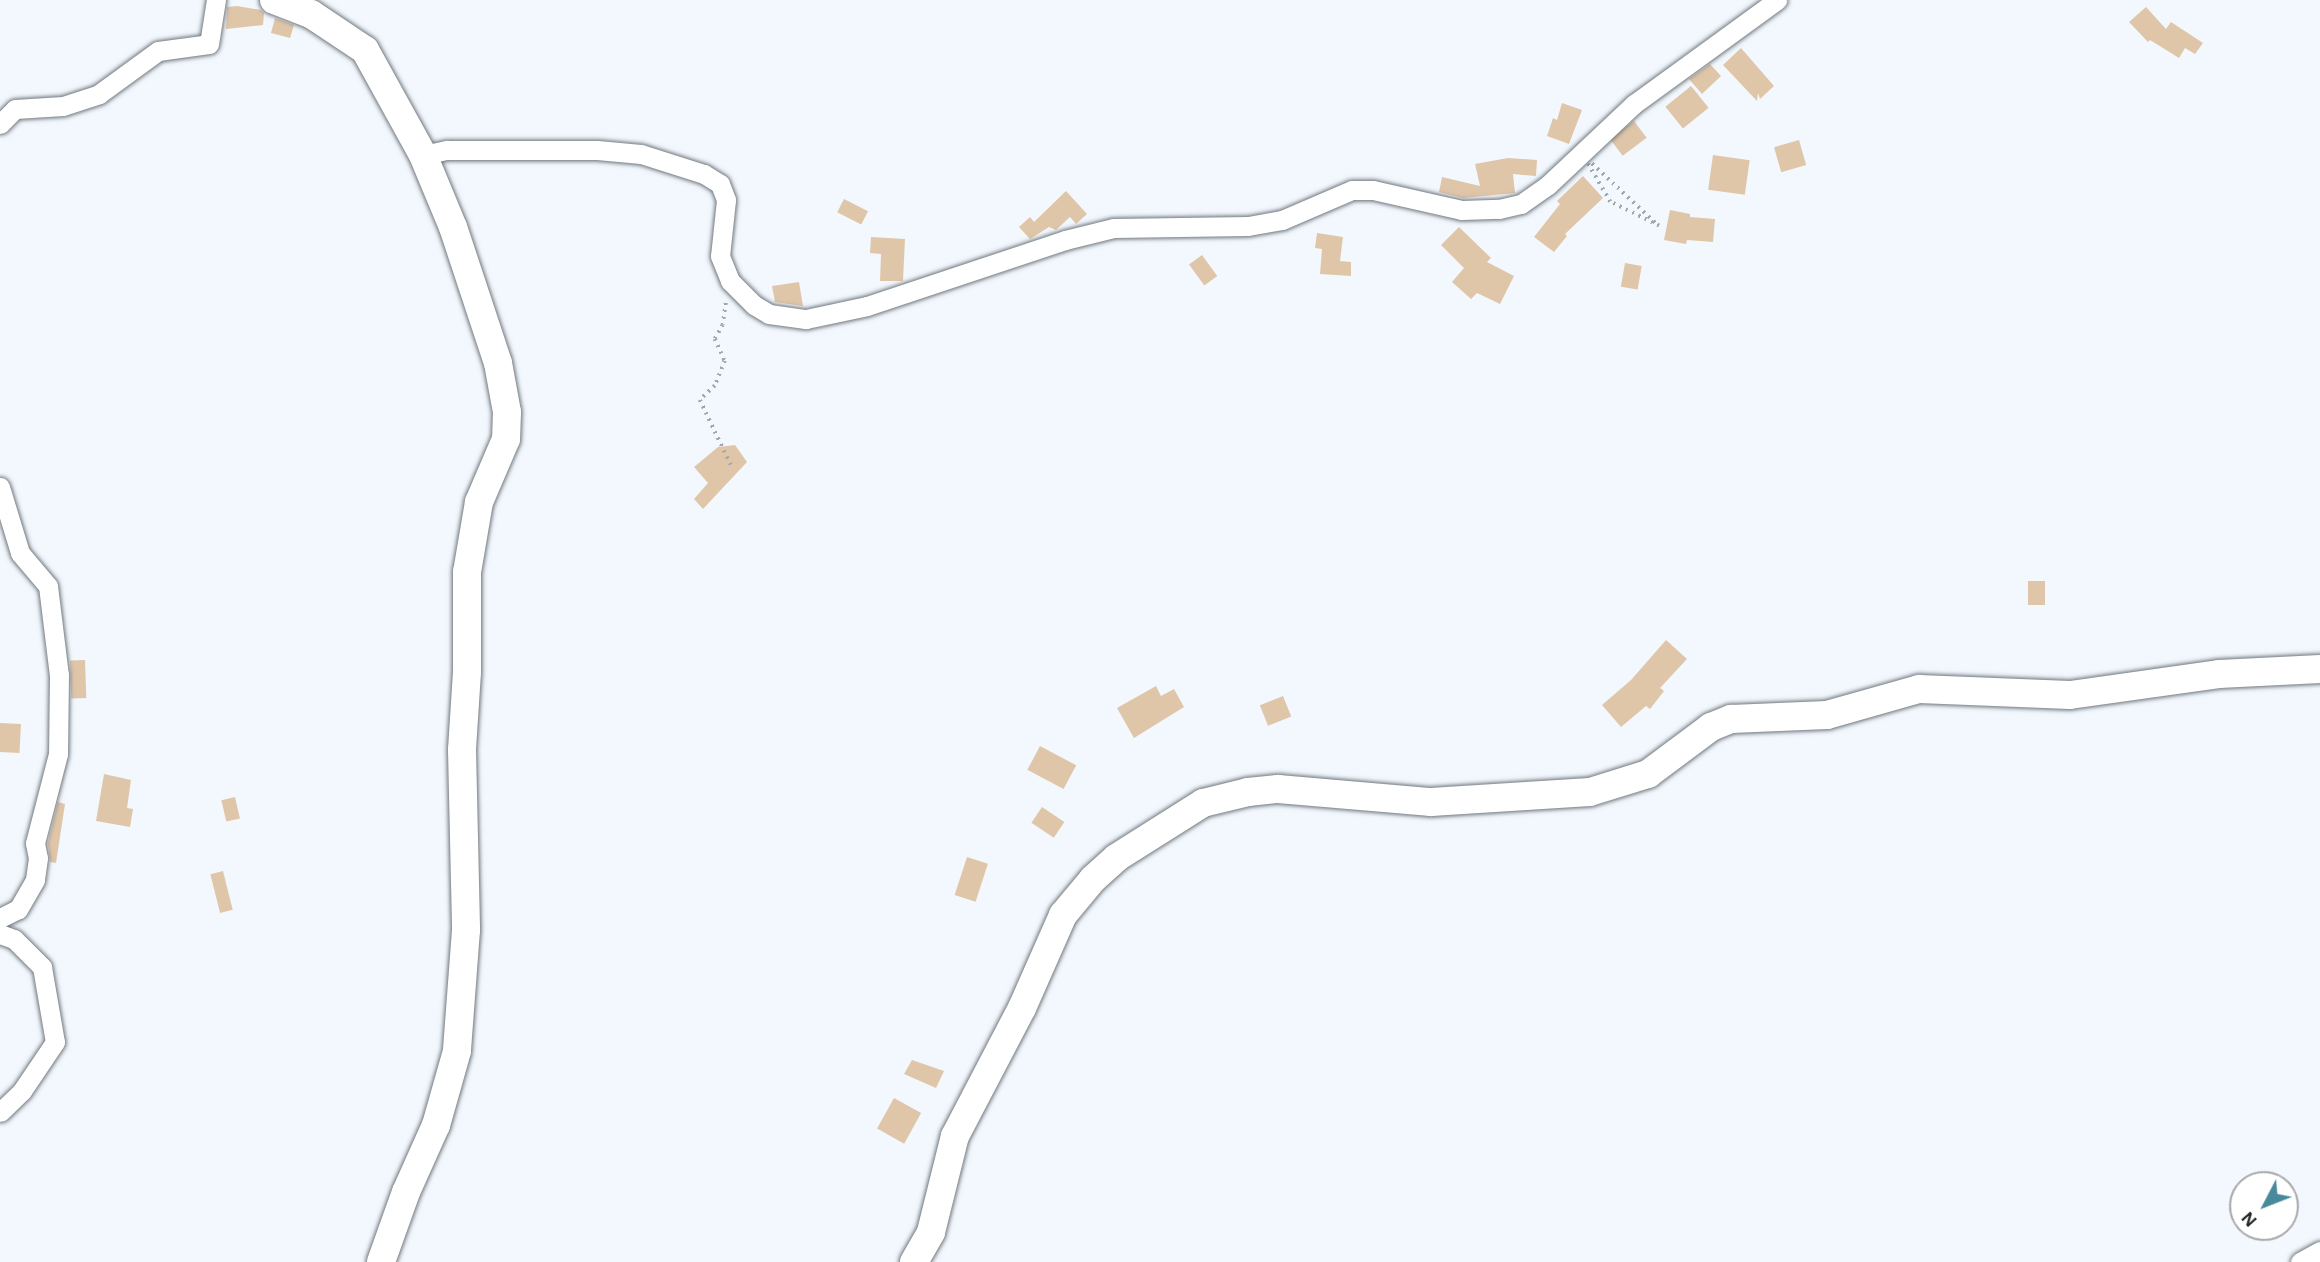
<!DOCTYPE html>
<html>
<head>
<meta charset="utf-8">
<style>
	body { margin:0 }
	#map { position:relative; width:2320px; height:1262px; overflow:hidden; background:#f2f8fe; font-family:"Alegreya Sans",sans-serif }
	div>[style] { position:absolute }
	.building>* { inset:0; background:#e0c6a9; transform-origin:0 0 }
	.path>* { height:3.5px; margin-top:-1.75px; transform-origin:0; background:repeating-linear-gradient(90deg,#a2a7ab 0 2px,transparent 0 7px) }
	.roads { filter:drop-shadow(0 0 2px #71787e) drop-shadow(0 0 2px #71787e) }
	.minor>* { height:19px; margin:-9.5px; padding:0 9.5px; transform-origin:9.5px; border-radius:9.5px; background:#fff }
	.secondary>* { height:28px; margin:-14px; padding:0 14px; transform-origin:14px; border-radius:14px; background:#fff }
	span { translate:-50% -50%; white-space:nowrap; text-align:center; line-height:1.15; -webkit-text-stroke:6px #fff; paint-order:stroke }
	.north { position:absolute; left:2229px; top:1171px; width:70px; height:70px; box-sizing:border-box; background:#fff; border:2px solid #a8a9aa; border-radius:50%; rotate:228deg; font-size:19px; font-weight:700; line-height:28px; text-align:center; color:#26292b }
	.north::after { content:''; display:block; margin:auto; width:24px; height:32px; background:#488a9b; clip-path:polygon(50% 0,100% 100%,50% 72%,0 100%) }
</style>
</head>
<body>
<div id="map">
	<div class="building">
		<i style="clip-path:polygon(237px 6px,261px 10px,264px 13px,263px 25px,226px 29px,227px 7px)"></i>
		<i style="clip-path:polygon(2146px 7px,2166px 29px,2171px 22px,2203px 43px,2195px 54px,2185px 48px,2179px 58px,2150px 40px,2148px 42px,2129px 22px)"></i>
		<i style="clip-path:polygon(275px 18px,294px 25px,290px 38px,271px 33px)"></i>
		<i style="clip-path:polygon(1741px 48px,1774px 86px,1760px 99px,1758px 93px,1757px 101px,1723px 65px)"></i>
		<i style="clip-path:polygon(1710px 64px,1721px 76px,1702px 94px,1689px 79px)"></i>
		<i style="left:1691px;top:86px;width:28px;height:33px;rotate:51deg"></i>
		<i style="clip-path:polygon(1562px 103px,1582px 110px,1569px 144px,1547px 136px,1553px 118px,1557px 120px)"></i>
		<i style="left:1634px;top:121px;width:21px;height:30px;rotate:53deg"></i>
		<i style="left:1799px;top:140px;width:26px;height:26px;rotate:74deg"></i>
		<i style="left:1713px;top:155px;width:37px;height:35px;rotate:8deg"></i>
		<i style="clip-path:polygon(1508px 158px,1537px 160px,1536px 176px,1513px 174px,1515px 193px,1463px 198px,1439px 192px,1442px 177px,1480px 186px,1475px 164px)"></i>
		<i style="clip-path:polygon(1583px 176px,1603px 198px,1565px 234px,1567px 236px,1554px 252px,1534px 237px,1560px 204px,1557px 201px)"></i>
		<i style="clip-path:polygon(1066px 191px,1087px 214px,1076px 224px,1070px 217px,1056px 230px,1049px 227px,1030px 239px,1019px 227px,1030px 217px,1034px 222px)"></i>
		<i style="left:844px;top:199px;width:27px;height:15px;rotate:27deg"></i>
		<i style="clip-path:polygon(1670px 210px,1690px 214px,1690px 217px,1715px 219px,1713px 242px,1687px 240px,1686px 244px,1664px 240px)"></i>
		<i style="clip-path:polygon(1459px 227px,1491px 258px,1487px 262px,1514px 276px,1500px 304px,1477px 293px,1471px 299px,1452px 282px,1464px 268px,1441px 245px)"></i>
		<i style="clip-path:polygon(1317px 233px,1343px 237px,1340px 261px,1351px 262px,1351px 276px,1320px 274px,1322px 249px,1315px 248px)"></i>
		<i style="clip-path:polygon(871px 237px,905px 239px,903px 281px,880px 281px,881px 254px,870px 253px)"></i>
		<i style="left:1202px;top:255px;width:26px;height:16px;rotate:54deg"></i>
		<i style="left:1625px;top:263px;width:17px;height:24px;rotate:10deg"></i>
		<i style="clip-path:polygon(799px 282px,803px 306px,775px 302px,772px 286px)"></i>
		<i style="clip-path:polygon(735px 445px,747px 462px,703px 509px,694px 499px,708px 483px,694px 467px,718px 447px)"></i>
		<i style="left:2028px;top:581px;width:17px;height:24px"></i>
		<i style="clip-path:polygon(1666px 640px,1687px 659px,1660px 688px,1664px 691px,1650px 709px,1646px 706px,1621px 727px,1602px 705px,1631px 680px)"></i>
		<i style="left:85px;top:660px;width:38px;height:15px;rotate:88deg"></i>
		<i style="clip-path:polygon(1156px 686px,1161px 696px,1174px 689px,1184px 707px,1134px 738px,1117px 708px)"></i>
		<i style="left:1283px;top:696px;width:22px;height:25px;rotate:68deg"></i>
		<i style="left:0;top:723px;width:21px;height:29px;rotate:3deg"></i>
		<i style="left:1040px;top:746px;width:41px;height:27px;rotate:28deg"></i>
		<i style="clip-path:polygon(104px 774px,131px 780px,127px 808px,133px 809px,130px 827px,96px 821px)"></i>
		<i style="left:235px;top:797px;width:22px;height:14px;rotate:77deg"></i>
		<i style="clip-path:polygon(58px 802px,65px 804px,56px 863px,50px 862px,48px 843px)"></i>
		<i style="left:1042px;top:807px;width:27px;height:19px;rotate:34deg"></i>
		<i style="left:967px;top:857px;width:22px;height:40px;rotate:18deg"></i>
		<i style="left:223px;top:871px;width:40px;height:13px;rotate:76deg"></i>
		<i style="clip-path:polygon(912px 1060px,944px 1071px,936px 1088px,904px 1074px)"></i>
		<i style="left:894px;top:1098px;width:31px;height:35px;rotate:29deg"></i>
	</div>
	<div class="path">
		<i style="left:1582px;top:154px;width:105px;rotate:43.1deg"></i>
		<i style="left:1659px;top:226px;width:55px;rotate:-153.9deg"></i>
		<i style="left:1610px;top:202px;width:56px;rotate:-120.3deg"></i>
		<i style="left:726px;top:303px;width:22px;rotate:98deg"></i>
		<i style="left:723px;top:325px;width:16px;rotate:120deg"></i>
		<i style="left:715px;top:339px;width:24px;rotate:66deg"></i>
		<i style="left:725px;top:361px;width:27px;rotate:112deg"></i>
		<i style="left:715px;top:386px;width:21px;rotate:137deg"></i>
		<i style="left:700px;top:400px;width:72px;rotate:64.5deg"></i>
	</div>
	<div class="roads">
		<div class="minor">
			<i style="left:0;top:124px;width:21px;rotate:-45deg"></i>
			<i style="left:15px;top:109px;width:48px;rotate:-3.6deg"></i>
			<i style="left:63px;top:106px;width:38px;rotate:-18deg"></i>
			<i style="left:99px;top:94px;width:73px;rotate:-36.1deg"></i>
			<i style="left:158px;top:51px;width:51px;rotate:-7.8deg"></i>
			<i style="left:209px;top:44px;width:45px;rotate:-81deg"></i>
			<i style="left:423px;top:155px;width:25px;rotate:-12deg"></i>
			<i style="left:447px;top:150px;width:150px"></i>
			<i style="left:597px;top:150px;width:44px;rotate:5.2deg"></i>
			<i style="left:641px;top:154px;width:66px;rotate:17.6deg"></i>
			<i style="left:704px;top:174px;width:19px;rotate:32deg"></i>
			<i style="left:720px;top:184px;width:17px;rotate:69deg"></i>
			<i style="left:726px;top:200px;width:56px;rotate:96.1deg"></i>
			<i style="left:720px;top:256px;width:27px;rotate:68deg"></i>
			<i style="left:730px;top:281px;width:34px;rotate:45deg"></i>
			<i style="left:754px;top:305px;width:17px;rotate:31deg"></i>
			<i style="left:769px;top:314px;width:37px;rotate:8deg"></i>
			<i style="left:806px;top:319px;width:62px;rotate:-12deg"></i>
			<i style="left:867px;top:306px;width:209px;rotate:-18.4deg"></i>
			<i style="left:1065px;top:240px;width:50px;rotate:-13.8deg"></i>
			<i style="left:1114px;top:228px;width:134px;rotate:-0.9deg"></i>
			<i style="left:1248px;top:226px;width:35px;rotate:-10deg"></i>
			<i style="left:1282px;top:220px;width:76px;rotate:-23.2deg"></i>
			<i style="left:1352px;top:190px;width:21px"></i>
			<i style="left:1373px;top:190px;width:91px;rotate:12.7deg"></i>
			<i style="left:1462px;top:210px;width:37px;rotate:-2deg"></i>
			<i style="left:1499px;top:209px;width:23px;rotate:-13deg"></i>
			<i style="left:1521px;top:204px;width:33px;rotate:-35deg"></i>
			<i style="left:1548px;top:185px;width:118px;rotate:-43.3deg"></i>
			<i style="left:1634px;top:104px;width:177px;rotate:-36deg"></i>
			<i style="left:0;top:487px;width:69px;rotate:73.1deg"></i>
			<i style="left:20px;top:553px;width:43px;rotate:49.7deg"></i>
			<i style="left:48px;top:586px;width:90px;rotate:83deg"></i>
			<i style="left:59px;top:675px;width:79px;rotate:90.7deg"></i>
			<i style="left:58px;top:754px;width:92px;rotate:104.5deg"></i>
			<i style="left:35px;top:843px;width:15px;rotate:79deg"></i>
			<i style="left:38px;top:858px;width:22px;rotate:98deg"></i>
			<i style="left:35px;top:880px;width:34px;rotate:120deg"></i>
			<i style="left:18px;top:909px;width:20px;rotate:153deg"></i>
			<i style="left:0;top:934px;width:15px;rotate:20deg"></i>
			<i style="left:14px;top:939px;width:40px;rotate:45deg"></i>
			<i style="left:42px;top:967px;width:76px;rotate:80.2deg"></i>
			<i style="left:55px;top:1042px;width:59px;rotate:124deg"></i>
			<i style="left:22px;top:1091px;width:30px;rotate:136deg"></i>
			<i style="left:2300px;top:1262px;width:23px;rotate:-29deg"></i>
		</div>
		<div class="secondary">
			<i style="left:274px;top:0;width:40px;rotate:21deg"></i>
			<i style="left:311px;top:14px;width:65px;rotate:33.7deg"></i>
			<i style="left:365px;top:50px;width:120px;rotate:61.1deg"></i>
			<i style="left:423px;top:155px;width:78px;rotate:67.4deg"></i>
			<i style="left:453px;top:227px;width:143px;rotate:71.7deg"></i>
			<i style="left:498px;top:363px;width:50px;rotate:79.6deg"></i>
			<i style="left:507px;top:412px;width:27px;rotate:92deg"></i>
			<i style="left:506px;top:439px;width:69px;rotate:113.2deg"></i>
			<i style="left:479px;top:502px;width:71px;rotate:99.7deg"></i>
			<i style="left:467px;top:572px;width:100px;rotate:90deg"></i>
			<i style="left:467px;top:672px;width:78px;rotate:93.7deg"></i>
			<i style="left:462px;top:750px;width:180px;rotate:88.7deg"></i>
			<i style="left:466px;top:930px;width:121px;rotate:94.3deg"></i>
			<i style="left:457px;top:1051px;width:77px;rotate:105.8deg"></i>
			<i style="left:436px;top:1125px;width:73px;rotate:114.1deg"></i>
			<i style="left:406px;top:1192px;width:74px;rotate:109.7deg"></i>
			<i style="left:914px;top:1262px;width:34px;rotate:-60deg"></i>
			<i style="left:931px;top:1232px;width:99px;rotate:-76deg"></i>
			<i style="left:955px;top:1136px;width:144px;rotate:-62.4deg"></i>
			<i style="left:1022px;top:1008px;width:102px;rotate:-66.2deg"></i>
			<i style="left:1063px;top:915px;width:47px;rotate:-50.2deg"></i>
			<i style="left:1093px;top:879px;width:31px;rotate:-42deg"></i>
			<i style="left:1116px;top:858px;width:103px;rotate:-32.3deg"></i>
			<i style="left:1203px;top:803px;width:46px;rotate:-13.7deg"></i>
			<i style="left:1248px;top:792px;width:30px;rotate:-6deg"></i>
			<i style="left:1278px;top:789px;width:154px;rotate:4.9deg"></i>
			<i style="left:1431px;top:802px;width:159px;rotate:-3.6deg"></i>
			<i style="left:1590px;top:792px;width:61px;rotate:-17.2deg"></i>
			<i style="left:1648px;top:774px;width:79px;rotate:-36.7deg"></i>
			<i style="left:1711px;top:727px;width:22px;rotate:-22deg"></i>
			<i style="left:1731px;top:719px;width:96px;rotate:-2.4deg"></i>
			<i style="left:1827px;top:715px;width:96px;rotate:-15.8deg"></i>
			<i style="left:1919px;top:689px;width:151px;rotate:2.3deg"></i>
			<i style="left:2070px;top:695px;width:150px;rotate:-8deg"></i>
			<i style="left:2219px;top:674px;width:101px;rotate:-2.8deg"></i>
		</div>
	</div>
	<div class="north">N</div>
</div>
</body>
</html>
